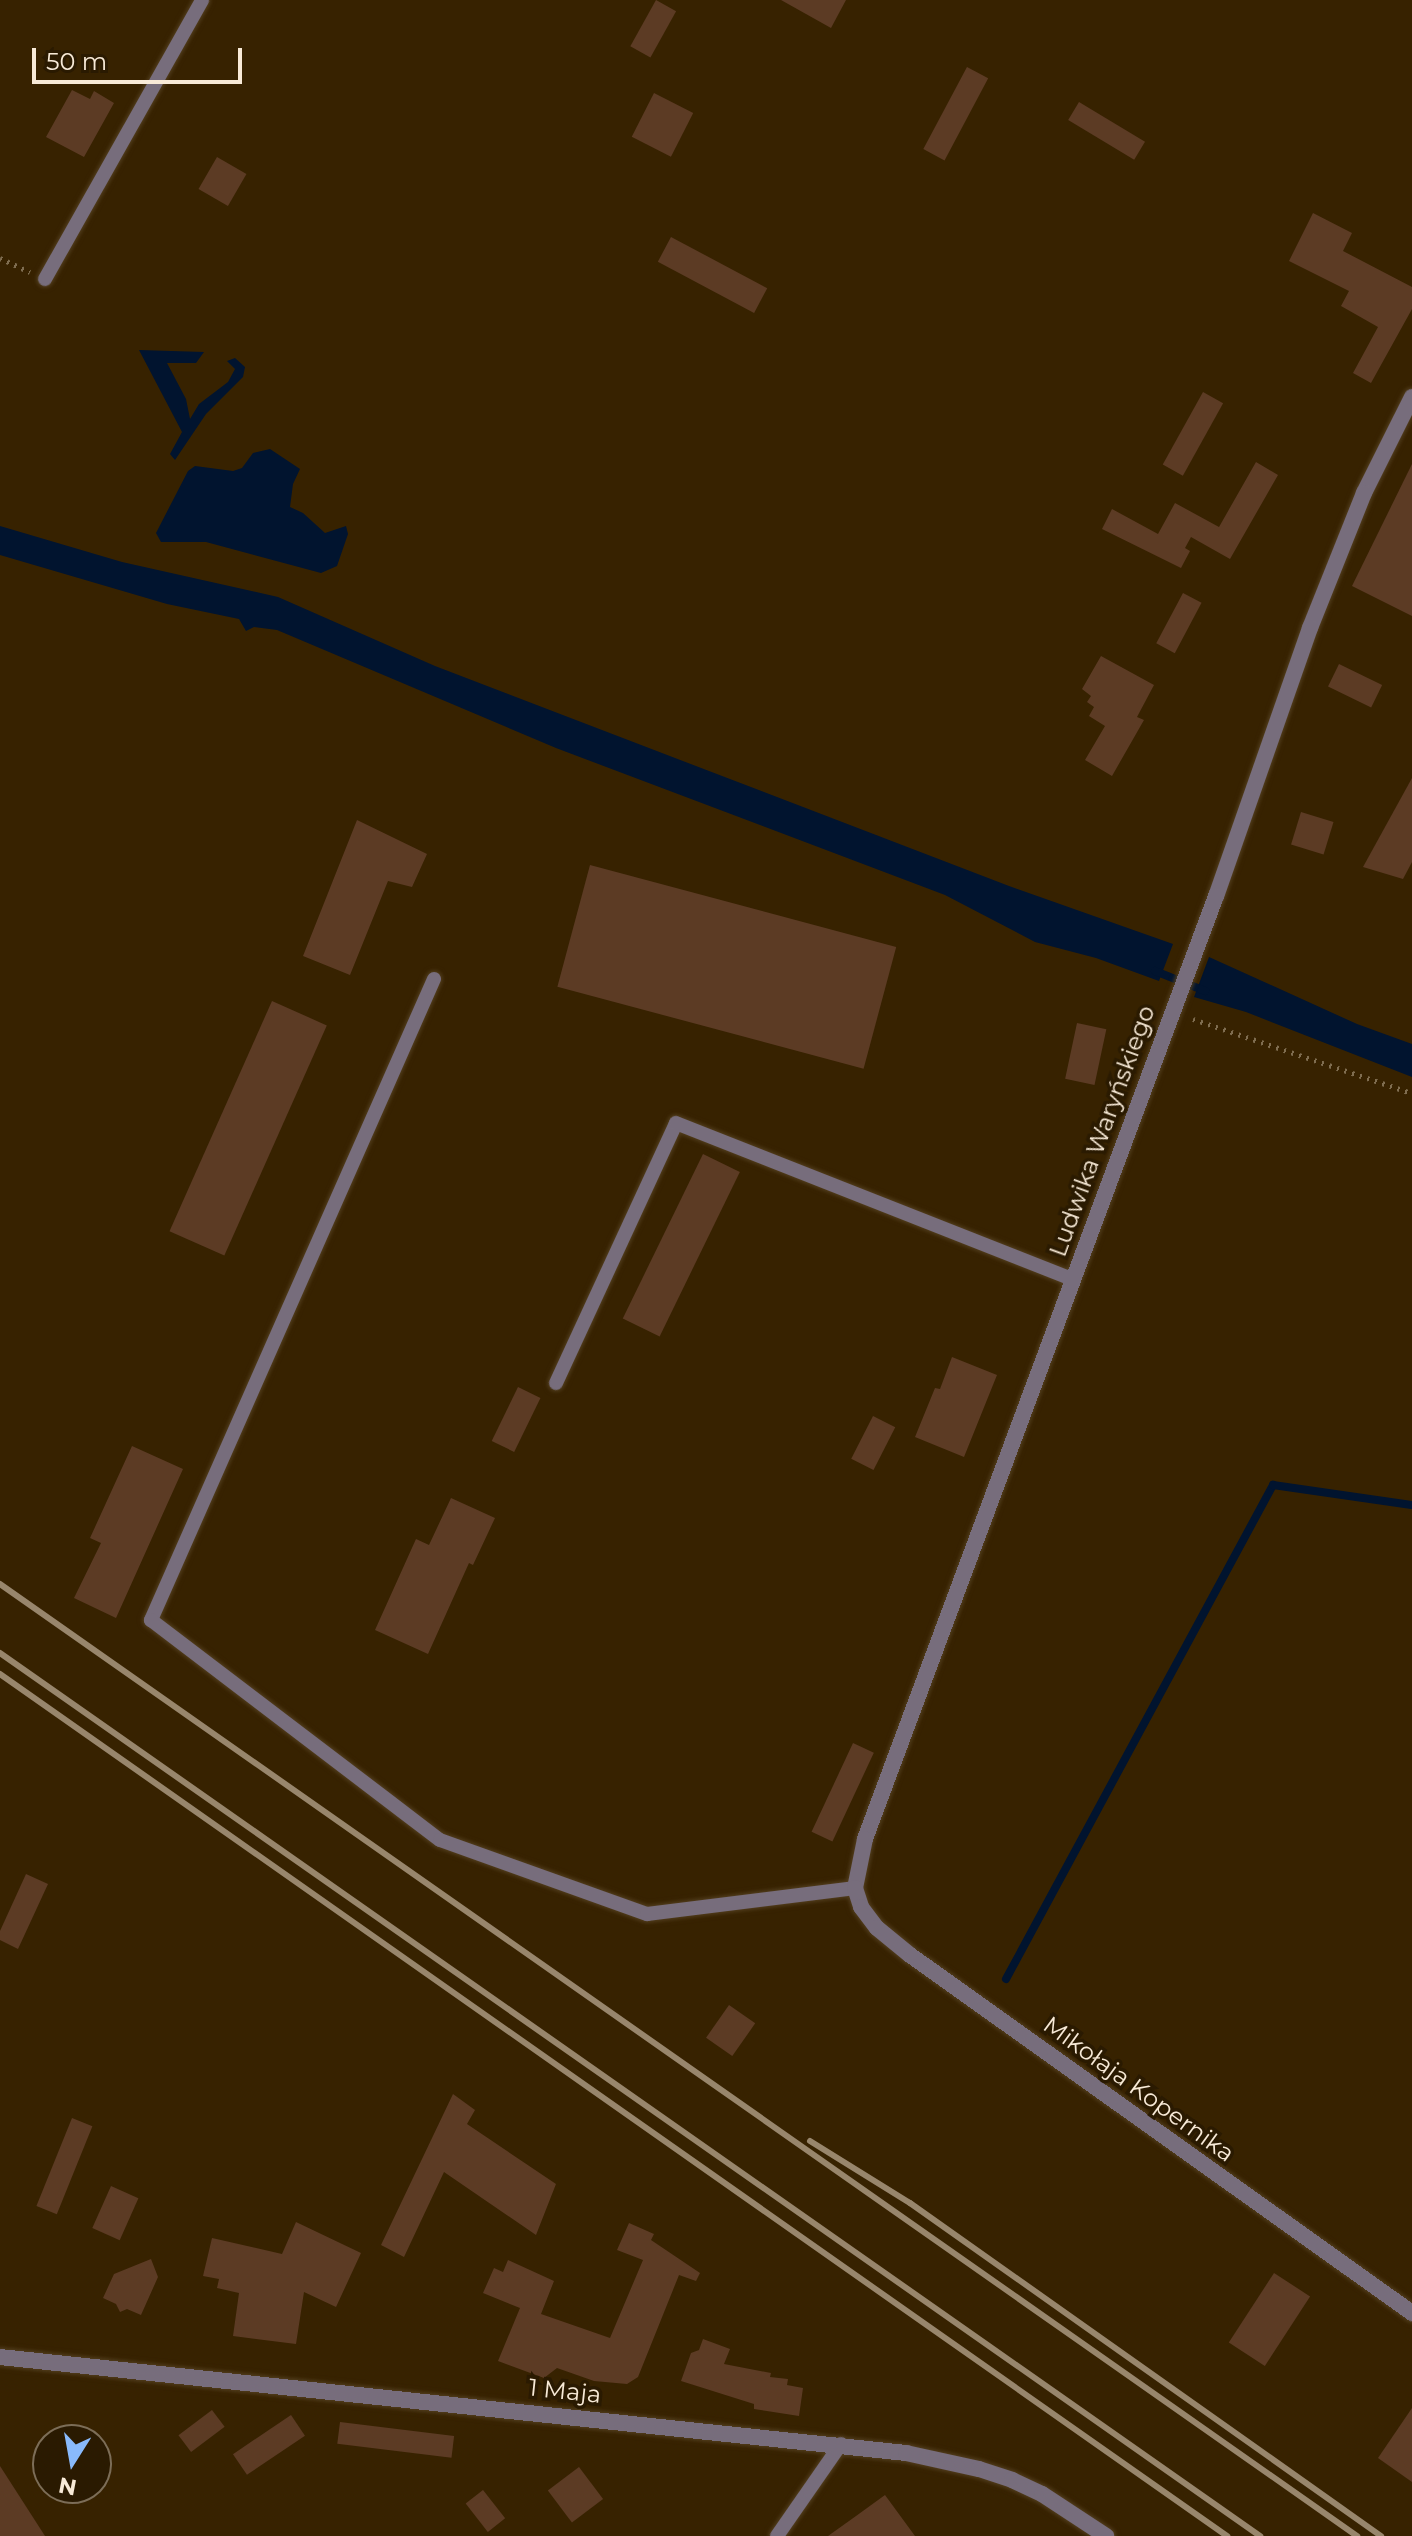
<!DOCTYPE html>
<html>
<head>
<meta charset="utf-8">
<style>
	body { margin:0 }
	#map { position:relative; width:1412px; height:2536px; overflow:hidden; background:#372200; font-family:Montserrat,sans-serif }
	div>[style] { position:absolute }
	.water>* { inset:0; background:#01142f }
	.stream>* { height:8px; margin:-4px; padding:0 4px; transform-origin:4px; border-radius:4px; background:#01142f }
	.building>* { inset:0; background:#5c3b24; transform-origin:0 0 }
	.path>* { height:5px; margin-top:-2.5px; transform-origin:0; background:repeating-linear-gradient(90deg,#7f6d50 0 2px,transparent 0 8px) }
	.roads { filter:drop-shadow(0 0 2px #523e1e) drop-shadow(0 0 2px #523e1e) }
	.lane>* { height:14px; margin:-7px; padding:0 7px; transform-origin:7px; border-radius:7px; background:#776d7c }
	.street>* { height:16px; margin:-8px; padding:0 8px; transform-origin:8px; border-radius:8px; background:#776d7c }
	.rail>* { height:6px; margin:-3px; padding:0 3px; transform-origin:3px; border-radius:3px; background:#98866c }
	span { translate:-50% -50%; white-space:nowrap; text-align:center; line-height:1.15; -webkit-text-stroke:7px #2a1a01; paint-order:stroke }
	.street-label { font-size:24px; color:#f8ead7 }
	.north { position:absolute; left:32px; top:2424px; width:80px; height:80px; box-sizing:border-box; background:#2a1a01; border:2px solid #7c6d57; border-radius:50%; rotate:191deg; font-size:22px; font-weight:700; line-height:32px; text-align:center; color:#f8ead7 }
	.north::after { content:''; display:block; margin:auto; width:28px; height:36px; background:#89bafc; clip-path:polygon(50% 0,100% 100%,50% 72%,0 100%) }
	.scale { position:absolute; left:32px; top:48px; width:210px; height:36px; box-sizing:border-box; border:4px solid #f8ead7; border-top:0; padding-left:10px; font-size:24px; line-height:28px; white-space:nowrap; color:#f8ead7; -webkit-text-stroke:6px #2a1a01; paint-order:stroke }
</style>
</head>
<body>
<div id="map">
	<div class="water">
		<i style="clip-path:polygon(139px 350px,204px 352px,196px 363px,167px 363px,186px 399px,190px 419px,199px 404px,228px 382px,235px 369px,227px 361px,235px 358px,245px 367px,243px 377px,206px 414px,175px 460px,170px 454px,182px 432px)"></i>
		<i style="clip-path:polygon(270px 449px,300px 469px,293px 484px,290px 507px,303px 513px,325px 533px,346px 526px,348px 534px,337px 566px,321px 573px,206px 542px,161px 542px,156px 533px,188px 471px,195px 466px,233px 471px,242px 468px,253px 453px)"></i>
		<i style="clip-path:polygon(0 526px,122px 562px,278px 597px,435px 666px,1009px 886px,1173px 944px,1159px 981px,1096px 958px,1035px 942px,945px 895px,556px 748px,277px 630px,254px 627px,246px 631px,239px 619px,167px 604px,0 555px)"></i>
		<i style="clip-path:polygon(1209px 957px,1357px 1024px,1412px 1044px,1412px 1077px,1246px 1012px,1194px 997px)"></i>
	</div>
	<div class="stream">
		<i style="left:1155px;top:971px;width:54px;rotate:21.8deg"></i>
		<i style="left:1006px;top:1979px;width:562px;rotate:-61.61deg"></i>
		<i style="left:1273px;top:1485px;width:140px;rotate:8.2deg"></i>
	</div>
	<div class="building">
		<i style="left:656px;top:0;width:23px;height:53px;rotate:29deg"></i>
		<i style="clip-path:polygon(781px 0,846px 0,831px 28px)"></i>
		<i style="left:967px;top:67px;width:24px;height:93px;rotate:28deg"></i>
		<i style="clip-path:polygon(72px 90px,90px 99px,94px 91px,114px 103px,84px 157px,46px 137px)"></i>
		<i style="left:654px;top:93px;width:44px;height:49px;rotate:27deg"></i>
		<i style="left:1079px;top:102px;width:77px;height:21px;rotate:31deg"></i>
		<i style="left:217px;top:157px;width:34px;height:37px;rotate:30deg"></i>
		<i style="clip-path:polygon(1313px 213px,1352px 233px,1343px 251px,1412px 287px,1412px 309px,1371px 383px,1353px 373px,1378px 327px,1341px 306px,1349px 291px,1289px 261px)"></i>
		<i style="left:671px;top:237px;width:109px;height:28px;rotate:28deg"></i>
		<i style="left:1203px;top:392px;width:23px;height:83px;rotate:29deg"></i>
		<i style="clip-path:polygon(1256px 462px,1278px 475px,1230px 559px,1191px 537px,1185px 548px,1190px 551px,1181px 568px,1102px 529px,1112px 509px,1158px 534px,1175px 503px,1219px 527px)"></i>
		<i style="clip-path:polygon(1412px 464px,1412px 616px,1352px 586px)"></i>
		<i style="left:1183px;top:593px;width:21px;height:57px;rotate:28deg"></i>
		<i style="clip-path:polygon(1101px 656px,1154px 685px,1137px 717px,1144px 720px,1112px 776px,1085px 760px,1105px 726px,1089px 716px,1094px 707px,1087px 702px,1091px 696px,1082px 689px)"></i>
		<i style="left:1339px;top:664px;width:48px;height:25px;rotate:26deg"></i>
		<i style="clip-path:polygon(1412px 778px,1412px 862px,1403px 879px,1363px 867px)"></i>
		<i style="left:1301px;top:812px;width:34px;height:34px;rotate:17deg"></i>
		<i style="clip-path:polygon(357px 820px,427px 854px,412px 887px,388px 881px,350px 975px,303px 956px)"></i>
		<i style="left:590px;top:865px;width:317px;height:126px;rotate:15deg"></i>
		<i style="left:272px;top:1001px;width:60px;height:252px;rotate:24deg"></i>
		<i style="left:1077px;top:1023px;width:30px;height:57px;rotate:12deg"></i>
		<i style="left:703px;top:1154px;width:41px;height:183px;rotate:26deg"></i>
		<i style="clip-path:polygon(952px 1357px,997px 1375px,964px 1457px,915px 1437px,935px 1388px,940px 1389px)"></i>
		<i style="left:518px;top:1387px;width:25px;height:60px;rotate:26deg"></i>
		<i style="left:873px;top:1416px;width:25px;height:48px;rotate:27deg"></i>
		<i style="clip-path:polygon(132px 1446px,183px 1469px,116px 1618px,74px 1598px,101px 1543px,90px 1538px)"></i>
		<i style="clip-path:polygon(451px 1498px,495px 1518px,473px 1565px,469px 1563px,428px 1654px,375px 1630px,416px 1539px,429px 1545px)"></i>
		<i style="left:853px;top:1743px;width:23px;height:98px;rotate:25deg"></i>
		<i style="clip-path:polygon(26px 1874px,48px 1884px,18px 1949px,0 1940px,0 1931px)"></i>
		<i style="left:729px;top:2005px;width:32px;height:40px;rotate:35deg"></i>
		<i style="clip-path:polygon(453px 2094px,475px 2110px,467px 2124px,556px 2184px,536px 2235px,444px 2172px,404px 2257px,381px 2245px)"></i>
		<i style="left:72px;top:2118px;width:22px;height:95px;rotate:22deg"></i>
		<i style="left:111px;top:2186px;width:30px;height:46px;rotate:24deg"></i>
		<i style="clip-path:polygon(296px 2222px,361px 2253px,336px 2307px,304px 2292px,296px 2344px,233px 2336px,239px 2293px,217px 2288px,219px 2279px,203px 2276px,212px 2238px,282px 2254px)"></i>
		<i style="clip-path:polygon(629px 2223px,654px 2234px,651px 2240px,700px 2273px,696px 2281px,679px 2275px,638px 2377px,627px 2384px,594px 2381px,557px 2368px,544px 2378px,498px 2361px,520px 2308px,483px 2293px,494px 2268px,503px 2272px,508px 2260px,554px 2281px,541px 2314px,610px 2338px,643px 2260px,617px 2250px)"></i>
		<i style="clip-path:polygon(151px 2259px,158px 2277px,141px 2315px,127px 2309px,120px 2312px,116px 2304px,103px 2298px,114px 2274px)"></i>
		<i style="left:1274px;top:2273px;width:43px;height:83px;rotate:33deg"></i>
		<i style="clip-path:polygon(703px 2339px,730px 2349px,724px 2364px,771px 2373px,770px 2377px,788px 2379px,787px 2385px,803px 2388px,799px 2416px,754px 2409px,754px 2404px,681px 2381px,691px 2353px,699px 2350px)"></i>
		<i style="clip-path:polygon(1412px 2408px,1412px 2482px,1378px 2458px)"></i>
		<i style="left:212px;top:2410px;width:21px;height:42px;rotate:53deg"></i>
		<i style="left:291px;top:2415px;width:25px;height:70px;rotate:56deg"></i>
		<i style="left:340px;top:2422px;width:115px;height:22px;rotate:7deg"></i>
		<i style="clip-path:polygon(0 2466px,45px 2536px,0 2536px)"></i>
		<i style="left:579px;top:2467px;width:40px;height:39px;rotate:53deg"></i>
		<i style="left:483px;top:2490px;width:36px;height:22px;rotate:52deg"></i>
		<i style="clip-path:polygon(885px 2495px,915px 2536px,828px 2536px,856px 2516px)"></i>
	</div>
	<div class="path">
		<i style="left:0;top:258px;width:33px;rotate:25deg"></i>
		<i style="left:1193px;top:1019px;width:231px;rotate:18.7deg"></i>
	</div>
	<div class="roads">
		<div class="lane">
			<i style="left:45px;top:279px;width:320px;rotate:-60.6deg"></i>
			<i style="left:434px;top:979px;width:701px;rotate:113.82deg"></i>
			<i style="left:151px;top:1620px;width:363px;rotate:37.3deg"></i>
			<i style="left:440px;top:1840px;width:220px;rotate:19.7deg"></i>
			<i style="left:647px;top:1914px;width:210px;rotate:-7.1deg"></i>
			<i style="left:556px;top:1383px;width:286px;rotate:-65.2deg"></i>
			<i style="left:676px;top:1123px;width:426px;rotate:21.5deg"></i>
			<i style="left:777px;top:2536px;width:112px;rotate:-55.2deg"></i>
		</div>
		<div class="street">
			<i style="left:1412px;top:397px;width:107px;rotate:116.6deg"></i>
			<i style="left:1364px;top:493px;width:145px;rotate:111.8deg"></i>
			<i style="left:1310px;top:628px;width:284px;rotate:109.3deg"></i>
			<i style="left:1216px;top:896px;width:1006px;rotate:110.42deg"></i>
			<i style="left:865px;top:1839px;width:50px;rotate:101.5deg"></i>
			<i style="left:855px;top:1888px;width:20px;rotate:72deg"></i>
			<i style="left:861px;top:1907px;width:26px;rotate:53deg"></i>
			<i style="left:877px;top:1928px;width:43px;rotate:39.3deg"></i>
			<i style="left:910px;top:1955px;width:617px;rotate:35.49deg"></i>
			<i style="left:0;top:2357px;width:911px;rotate:6.05deg"></i>
			<i style="left:906px;top:2453px;width:75px;rotate:12.4deg"></i>
			<i style="left:979px;top:2469px;width:35px;rotate:18deg"></i>
			<i style="left:1012px;top:2480px;width:33px;rotate:25deg"></i>
			<i style="left:1042px;top:2494px;width:77px;rotate:33.3deg"></i>
		</div>
	</div>
	<div class="rail">
		<i style="left:0;top:1584px;width:1658px;rotate:35.05deg"></i>
		<i style="left:0;top:1653px;width:1539px;rotate:35.02deg"></i>
		<i style="left:0;top:1674px;width:1500px;rotate:35.09deg"></i>
		<i style="left:810px;top:2141px;width:118px;rotate:31.8deg"></i>
		<i style="left:910px;top:2203px;width:577px;rotate:35.26deg"></i>
	</div>
	<div class="street-label">
		<span style="left:1102px;top:1131px;rotate:-70deg">Ludwika Waryńskiego</span>
		<span style="left:1139px;top:2089px;rotate:36deg">Mikołaja Kopernika</span>
		<span style="left:565px;top:2391px;rotate:6deg">1 Maja</span>
	</div>
	<div class="north">N</div>
	<div class="scale">50 m</div>
</div>
</body>
</html>
